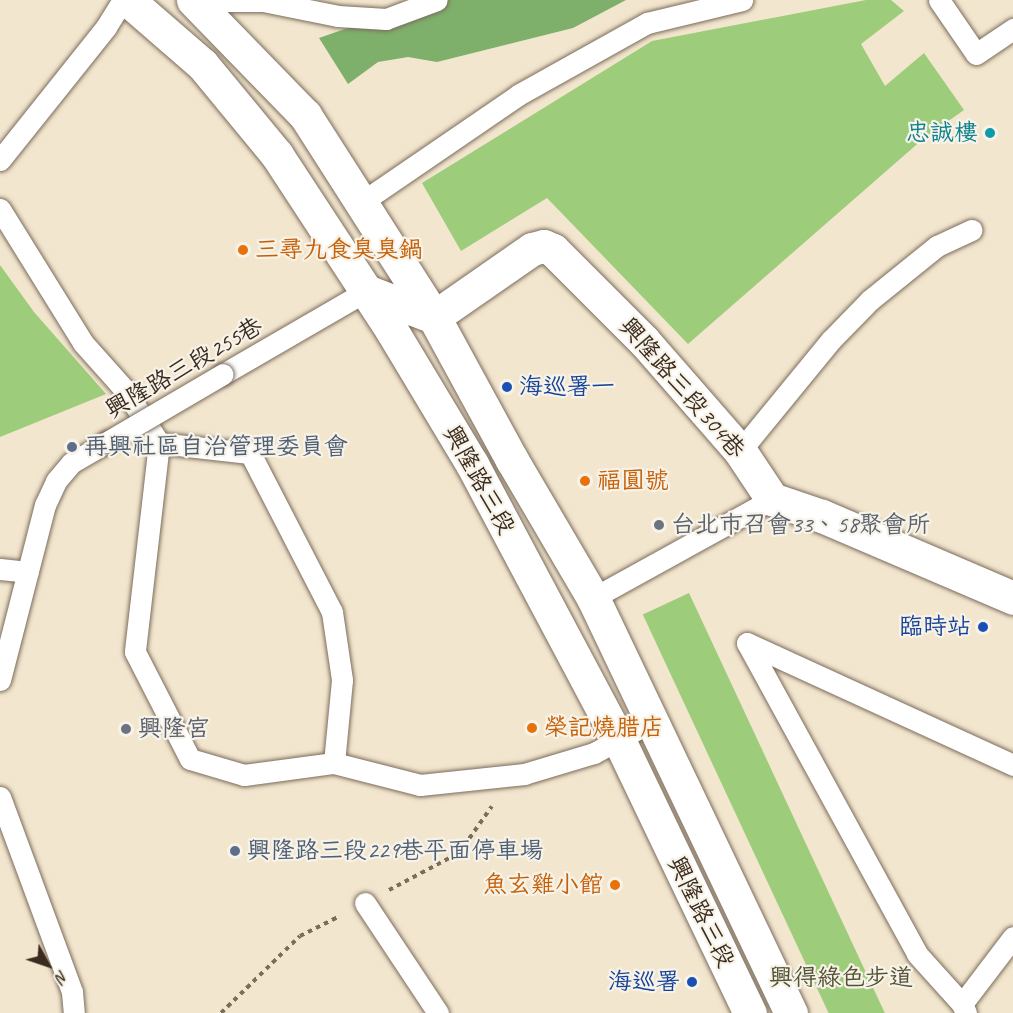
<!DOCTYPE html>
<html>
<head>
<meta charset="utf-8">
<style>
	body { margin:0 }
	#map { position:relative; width:1013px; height:1013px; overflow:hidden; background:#f3e6ce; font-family:Caveat,"LXGW WenKai TC",sans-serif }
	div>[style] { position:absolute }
	.green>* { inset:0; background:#9dcc7b; transform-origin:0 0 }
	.forest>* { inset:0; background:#7eb06b }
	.path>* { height:4px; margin-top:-2px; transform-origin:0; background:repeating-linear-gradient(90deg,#7b6c5c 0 4.5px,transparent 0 9px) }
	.roads { filter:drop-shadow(0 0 2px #7b6c5c) drop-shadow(0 0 2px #7b6c5c) }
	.lane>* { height:21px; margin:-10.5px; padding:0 10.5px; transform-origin:10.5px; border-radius:10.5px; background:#fff }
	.street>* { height:33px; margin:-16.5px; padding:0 16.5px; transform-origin:16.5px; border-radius:16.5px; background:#fff }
	.secondary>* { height:33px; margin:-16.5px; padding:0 16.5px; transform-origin:16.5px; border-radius:16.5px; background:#fff }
	.bridges { filter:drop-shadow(0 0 2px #7b6c5c) drop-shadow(0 0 2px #7b6c5c) }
	.lane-bridge>* { height:21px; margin:-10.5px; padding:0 10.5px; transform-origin:10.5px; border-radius:10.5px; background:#fff }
	.dots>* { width:16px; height:16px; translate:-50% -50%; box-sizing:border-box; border:3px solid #f7f3e8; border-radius:50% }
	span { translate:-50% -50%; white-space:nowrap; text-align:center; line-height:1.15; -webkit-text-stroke:4.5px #f7f3e8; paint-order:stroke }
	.culture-label { font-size:24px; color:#0d838f }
	.right { translate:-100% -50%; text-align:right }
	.food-label { font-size:24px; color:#c56008 }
	.left { translate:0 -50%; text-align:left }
	.street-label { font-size:24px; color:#3b2a1e }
	.transit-label { font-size:24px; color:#164399 }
	.service-label { font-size:24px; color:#4e5e75 }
	.worship-label { font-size:24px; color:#5b616d }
	.park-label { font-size:24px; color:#545235 }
	.north { position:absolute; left:18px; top:935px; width:60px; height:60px; -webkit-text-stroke:4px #f7f3e8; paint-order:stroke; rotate:130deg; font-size:16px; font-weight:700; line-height:24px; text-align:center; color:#3b2a1e }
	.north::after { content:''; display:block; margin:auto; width:21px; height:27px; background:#3b2a1e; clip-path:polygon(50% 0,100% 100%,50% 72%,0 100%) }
</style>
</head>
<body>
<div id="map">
	<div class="green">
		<i style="clip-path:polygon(866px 0,891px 0,904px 11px,861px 44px,885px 86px,924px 53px,964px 110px,923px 139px,688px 344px,547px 198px,461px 251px,422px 183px,652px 41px)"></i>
		<i style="clip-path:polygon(0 265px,34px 312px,106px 394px,0 437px)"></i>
		<i style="left:689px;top:593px;width:464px;height:51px;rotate:65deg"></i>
	</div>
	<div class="forest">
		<i style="clip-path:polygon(428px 0,626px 0,573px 28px,437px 62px,408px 57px,378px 62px,348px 84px,319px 38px)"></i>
	</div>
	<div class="path">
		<i style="left:389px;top:890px;width:79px;rotate:-27.9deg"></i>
		<i style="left:459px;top:853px;width:57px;rotate:-54.9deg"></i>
		<i style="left:221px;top:1013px;width:110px;rotate:-44.3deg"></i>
		<i style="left:300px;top:936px;width:45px;rotate:-26.6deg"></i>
	</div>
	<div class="roads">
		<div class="lane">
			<i style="left:939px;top:0;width:65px;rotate:55.6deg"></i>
			<i style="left:976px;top:54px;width:45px;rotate:-34deg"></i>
			<i style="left:194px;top:1px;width:69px"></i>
			<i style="left:263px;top:1px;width:76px;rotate:11.3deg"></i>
			<i style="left:338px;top:16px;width:48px;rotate:3.6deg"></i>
			<i style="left:386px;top:19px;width:54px;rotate:-20.4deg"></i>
			<i style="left:0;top:160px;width:170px;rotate:-51.4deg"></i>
			<i style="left:106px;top:27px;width:32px;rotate:-58deg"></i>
			<i style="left:362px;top:202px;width:189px;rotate:-34.4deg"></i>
			<i style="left:518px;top:95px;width:148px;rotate:-29.2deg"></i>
			<i style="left:647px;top:23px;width:98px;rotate:-13.6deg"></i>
			<i style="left:0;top:209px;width:158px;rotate:58.2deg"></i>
			<i style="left:83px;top:343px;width:63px;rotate:48.2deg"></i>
			<i style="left:125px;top:390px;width:63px;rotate:57.3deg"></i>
			<i style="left:223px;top:374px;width:165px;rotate:-30.1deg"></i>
			<i style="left:159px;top:443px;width:210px;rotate:96.6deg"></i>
			<i style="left:135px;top:652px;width:120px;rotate:62.8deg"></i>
			<i style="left:190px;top:759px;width:56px;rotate:16.5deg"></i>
			<i style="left:244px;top:775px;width:91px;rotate:-7.6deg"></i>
			<i style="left:334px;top:763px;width:89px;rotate:14.3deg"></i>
			<i style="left:420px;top:785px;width:105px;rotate:-6deg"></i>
			<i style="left:524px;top:774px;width:73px;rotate:-16.7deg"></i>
			<i style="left:594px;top:753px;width:66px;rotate:-28.9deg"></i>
			<i style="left:159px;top:443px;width:92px;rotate:6.3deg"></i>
			<i style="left:250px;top:453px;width:179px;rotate:62.7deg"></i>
			<i style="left:332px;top:612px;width:69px;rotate:81.6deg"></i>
			<i style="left:342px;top:680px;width:83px;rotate:95.5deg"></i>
			<i style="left:740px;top:451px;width:144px;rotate:-50.7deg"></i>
			<i style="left:831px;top:340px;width:56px;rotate:-45.7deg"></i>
			<i style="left:870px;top:300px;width:86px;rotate:-38.9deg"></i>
			<i style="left:937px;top:246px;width:38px;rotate:-25deg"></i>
			<i style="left:0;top:569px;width:28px;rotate:6deg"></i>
			<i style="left:593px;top:598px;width:205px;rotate:-28.9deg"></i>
			<i style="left:747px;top:643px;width:354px;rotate:61.3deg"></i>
			<i style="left:917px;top:954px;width:67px;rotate:48deg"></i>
			<i style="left:962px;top:1004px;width:10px;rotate:66deg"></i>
			<i style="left:747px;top:643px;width:293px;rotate:24.6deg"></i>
			<i style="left:0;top:680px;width:181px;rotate:-75.6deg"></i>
			<i style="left:45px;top:505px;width:26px;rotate:-65deg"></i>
			<i style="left:56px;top:481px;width:23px;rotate:-50deg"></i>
			<i style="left:71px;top:463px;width:42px;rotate:-30.3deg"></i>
			<i style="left:0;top:797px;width:208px;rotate:69.7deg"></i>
			<i style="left:72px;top:992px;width:21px;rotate:85deg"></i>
			<i style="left:365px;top:903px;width:132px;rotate:56.4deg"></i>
			<i style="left:962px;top:1004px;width:84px;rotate:-52.7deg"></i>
		</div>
		<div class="street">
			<i style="left:366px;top:291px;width:73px;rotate:20.9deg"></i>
			<i style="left:434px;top:317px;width:119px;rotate:-34.8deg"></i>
			<i style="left:532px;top:249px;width:12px;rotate:-14deg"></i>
			<i style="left:544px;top:246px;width:10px;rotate:24deg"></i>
			<i style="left:553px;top:250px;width:129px;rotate:45deg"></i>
			<i style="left:644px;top:341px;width:146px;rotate:48.9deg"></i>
			<i style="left:740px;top:451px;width:58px;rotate:56.3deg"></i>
			<i style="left:772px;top:499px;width:53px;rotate:18.8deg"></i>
			<i style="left:822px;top:516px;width:208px;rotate:23.2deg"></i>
		</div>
		<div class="secondary">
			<i style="left:128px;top:0;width:98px;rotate:40.9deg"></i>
			<i style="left:202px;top:64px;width:118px;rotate:50.5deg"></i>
			<i style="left:277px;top:155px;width:210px;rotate:56.8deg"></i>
			<i style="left:392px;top:331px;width:155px;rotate:59deg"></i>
			<i style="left:472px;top:464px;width:313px;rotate:62deg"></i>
			<i style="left:619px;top:740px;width:303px;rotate:64.4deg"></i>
			<i style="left:193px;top:0;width:161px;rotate:45.8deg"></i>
			<i style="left:305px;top:115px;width:240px;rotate:57.4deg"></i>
			<i style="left:434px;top:317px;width:163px;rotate:61.4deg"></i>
			<i style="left:512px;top:460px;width:160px;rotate:59.6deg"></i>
			<i style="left:593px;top:598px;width:460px;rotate:64.5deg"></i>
		</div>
	</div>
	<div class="bridges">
		<div class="lane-bridge">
			<i style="left:107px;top:442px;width:134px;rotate:-30.4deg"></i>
		</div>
	</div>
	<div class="dots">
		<i style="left:990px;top:133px;background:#0f9aa8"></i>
		<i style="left:243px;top:250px;background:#e8710a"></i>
		<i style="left:507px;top:387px;background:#1a4fb4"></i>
		<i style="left:72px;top:447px;background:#5c6f8a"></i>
		<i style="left:585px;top:481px;background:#e8710a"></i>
		<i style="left:659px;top:525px;background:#6b7280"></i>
		<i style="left:983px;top:627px;background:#1a4fb4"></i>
		<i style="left:532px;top:728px;background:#e8710a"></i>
		<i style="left:126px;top:729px;background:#6b7280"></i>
		<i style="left:235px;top:851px;background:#5c6f8a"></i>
		<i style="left:615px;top:885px;background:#e8710a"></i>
		<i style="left:692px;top:982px;background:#1a4fb4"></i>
	</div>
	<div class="culture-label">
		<span class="right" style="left:978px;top:133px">忠誠樓</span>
	</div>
	<div class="food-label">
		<span class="left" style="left:255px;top:250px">三尋九食臭臭鍋</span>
		<span class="left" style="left:597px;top:481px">福圓號</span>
		<span class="left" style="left:544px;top:728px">榮記燒腊店</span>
		<span class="right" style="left:603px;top:885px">魚玄雞小館</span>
	</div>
	<div class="street-label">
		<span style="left:184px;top:368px;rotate:-30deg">興隆路三段255巷</span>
		<span style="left:682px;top:388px;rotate:49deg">興隆路三段304巷</span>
		<span style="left:479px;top:480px;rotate:61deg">興隆路三段</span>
		<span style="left:701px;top:912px;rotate:64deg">興隆路三段</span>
	</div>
	<div class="transit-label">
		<span class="left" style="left:519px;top:387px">海巡署一</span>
		<span class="right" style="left:971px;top:627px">臨時站</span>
		<span class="right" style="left:680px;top:982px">海巡署</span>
	</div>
	<div class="service-label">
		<span class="left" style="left:84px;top:447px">再興社區自治管理委員會</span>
		<span class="left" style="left:247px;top:851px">興隆路三段229巷平面停車場</span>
	</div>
	<div class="worship-label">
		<span class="left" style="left:671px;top:525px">台北市召會33、58聚會所</span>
		<span class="left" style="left:138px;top:729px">興隆宮</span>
	</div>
	<div class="park-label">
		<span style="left:841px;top:978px">興得綠色步道</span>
	</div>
	<div class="north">N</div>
</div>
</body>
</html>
